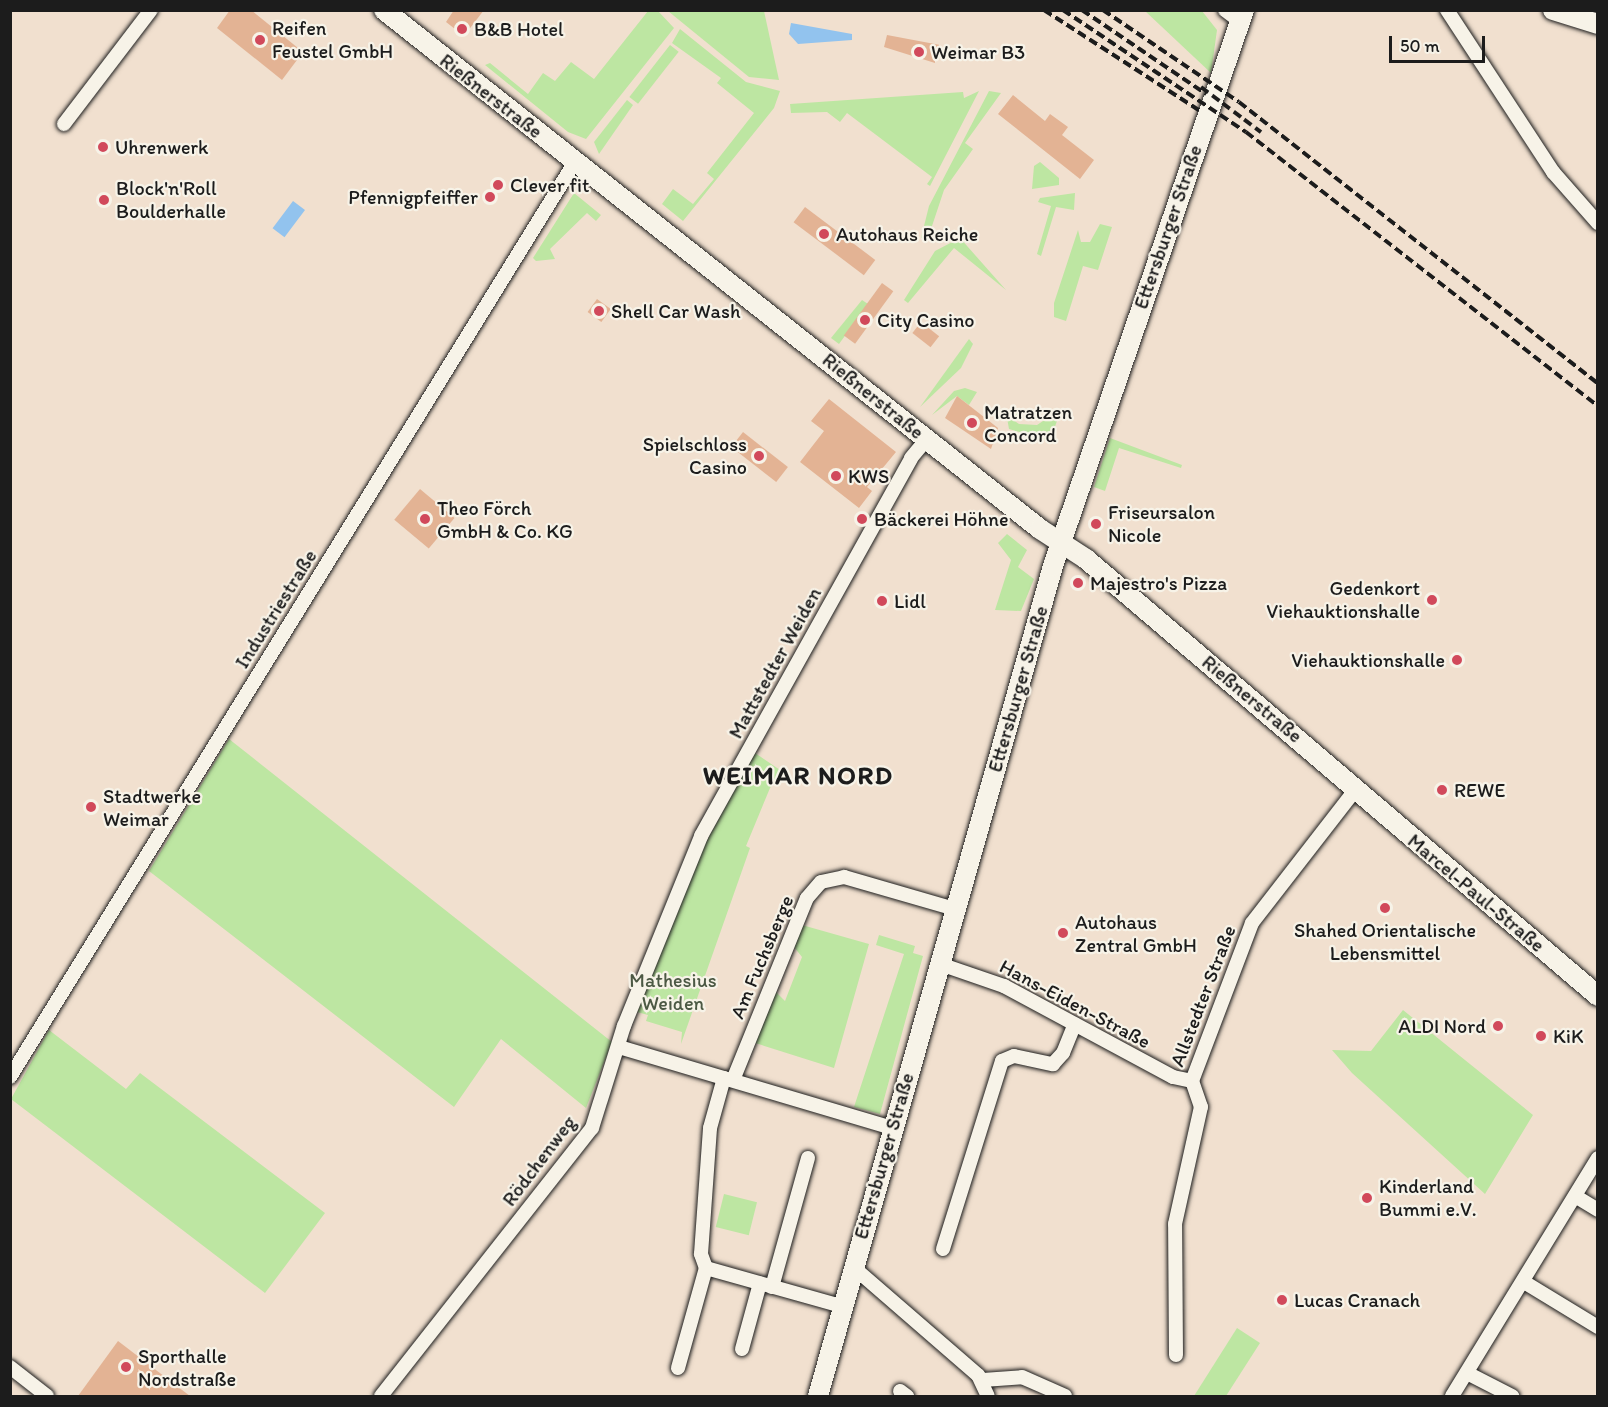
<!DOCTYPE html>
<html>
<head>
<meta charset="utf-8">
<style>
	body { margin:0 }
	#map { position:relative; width:1608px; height:1407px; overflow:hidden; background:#f1e0cf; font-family:Itim,sans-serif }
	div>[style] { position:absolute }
	.green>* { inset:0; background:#bde6a2; transform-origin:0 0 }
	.water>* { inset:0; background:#92c3ee; transform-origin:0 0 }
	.building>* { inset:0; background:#e3b394; transform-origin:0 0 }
	.roads { filter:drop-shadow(0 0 2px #1c1c1c) drop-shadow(0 0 2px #1c1c1c) }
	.street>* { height:14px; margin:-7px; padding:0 7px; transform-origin:7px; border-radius:7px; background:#f7f3e8 }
	.secondary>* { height:20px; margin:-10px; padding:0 10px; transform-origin:10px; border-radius:10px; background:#f7f3e8 }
	.rail>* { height:4px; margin-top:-2px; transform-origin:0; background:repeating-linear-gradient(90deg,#1c1c1c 0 9px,transparent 0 13.5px) }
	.dots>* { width:16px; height:16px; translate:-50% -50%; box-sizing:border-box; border:3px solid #f7f3e8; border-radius:50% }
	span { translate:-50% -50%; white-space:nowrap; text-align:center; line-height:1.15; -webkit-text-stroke:4.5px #f7f3e8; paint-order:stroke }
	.poi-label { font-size:20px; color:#1c1c1c }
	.left { translate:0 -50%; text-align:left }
	.right { translate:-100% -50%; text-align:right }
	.street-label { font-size:20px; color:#1c1c1c }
	.park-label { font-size:20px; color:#4c5944 }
	.district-label { font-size:26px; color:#1c1c1c; font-weight:700; letter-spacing:1.5px }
	.frame { position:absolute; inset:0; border:12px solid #1c1c1c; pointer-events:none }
	.scale { position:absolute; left:1389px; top:36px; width:96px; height:27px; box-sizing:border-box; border:3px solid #1c1c1c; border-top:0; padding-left:8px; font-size:18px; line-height:21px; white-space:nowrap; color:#1c1c1c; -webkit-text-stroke:4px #f7f3e8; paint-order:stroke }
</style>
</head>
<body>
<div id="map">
	<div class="green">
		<i style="clip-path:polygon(648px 11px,658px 11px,674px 28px,586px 139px,568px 132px,485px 65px,490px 63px,528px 94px,543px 73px,555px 81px,571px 62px,594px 79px)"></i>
		<i style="clip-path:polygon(668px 11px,764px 11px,779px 80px,749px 77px)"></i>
		<i style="clip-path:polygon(1145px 11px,1202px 11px,1217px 30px,1211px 73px)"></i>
		<i style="clip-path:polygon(680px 29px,746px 82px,780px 91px,774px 108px,683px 221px,662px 204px,673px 189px,693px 204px,714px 179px,707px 173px,754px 113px,717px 83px,721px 78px,672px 43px)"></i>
		<i style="left:670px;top:45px;width:11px;height:66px;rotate:38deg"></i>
		<i style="clip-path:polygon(979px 91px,930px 186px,927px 184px,932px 177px,847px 113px,840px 122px,827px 112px,791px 113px,790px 104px,963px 92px,964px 98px)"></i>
		<i style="clip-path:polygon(989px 91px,1001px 93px,965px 143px,973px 149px,944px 190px,929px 235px,921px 238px,929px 206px)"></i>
		<i style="clip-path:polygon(627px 100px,633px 105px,599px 154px,594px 142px)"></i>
		<i style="clip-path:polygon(1040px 162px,1059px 178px,1059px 185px,1032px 189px,1034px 166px)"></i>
		<i style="clip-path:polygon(574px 193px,601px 215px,596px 221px,587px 213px,550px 249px,555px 259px,536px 261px,533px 258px)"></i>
		<i style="clip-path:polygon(1075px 193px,1074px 210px,1056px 207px,1041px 256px,1037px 254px,1051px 206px,1038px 202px,1040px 198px)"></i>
		<i style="clip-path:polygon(1100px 224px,1112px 227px,1098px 270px,1083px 266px,1066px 321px,1054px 317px,1054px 303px,1078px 230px,1081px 242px,1090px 242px)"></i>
		<i style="clip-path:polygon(960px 238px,1006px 290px,954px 248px,908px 303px,904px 300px,935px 251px)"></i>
		<i style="clip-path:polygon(862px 300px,868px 304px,839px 344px,831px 338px)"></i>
		<i style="clip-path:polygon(969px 339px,973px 344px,961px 368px,920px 407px)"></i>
		<i style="clip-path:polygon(965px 388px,977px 392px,969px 405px,957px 396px,932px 415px,954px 391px)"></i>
		<i style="clip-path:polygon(1015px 409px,1019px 413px,1013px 420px,1019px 424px,1037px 425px,1052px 415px,1058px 418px,1050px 441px,1009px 429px,1007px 418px)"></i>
		<i style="clip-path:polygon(1110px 438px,1182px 465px,1181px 468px,1119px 448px,1105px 491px,1094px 487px)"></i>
		<i style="clip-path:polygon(1007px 534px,1027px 550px,1018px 567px,1034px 579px,1021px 611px,995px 610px,1011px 560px,998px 543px)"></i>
		<i style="clip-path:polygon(229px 739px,612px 1042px,586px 1108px,501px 1039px,454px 1107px,149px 871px)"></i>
		<i style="clip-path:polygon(755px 753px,783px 772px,770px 788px,746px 846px,750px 848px,681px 1044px,682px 1032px,646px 1021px,648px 1015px,637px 1012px,705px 844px)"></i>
		<i style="clip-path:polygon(802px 925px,869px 944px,834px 1068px,755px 1043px,775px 991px,785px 1001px,802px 957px,794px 947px)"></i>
		<i style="clip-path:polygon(879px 935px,915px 946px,913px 953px,923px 956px,880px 1114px,854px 1107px,904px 954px,876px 945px)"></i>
		<i style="clip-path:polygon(1403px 1010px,1533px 1115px,1485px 1194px,1352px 1073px,1332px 1050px,1371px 1051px)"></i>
		<i style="clip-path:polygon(49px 1030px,126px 1089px,140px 1073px,325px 1213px,265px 1293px,11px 1099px)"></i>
		<i style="left:724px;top:1194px;width:34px;height:34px;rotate:14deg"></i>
		<i style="clip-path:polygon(1237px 1328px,1260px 1343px,1226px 1396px,1194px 1396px)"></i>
	</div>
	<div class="water">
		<i style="clip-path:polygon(791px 23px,852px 34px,852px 40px,798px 44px,789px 34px)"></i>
		<i style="left:293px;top:201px;width:15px;height:34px;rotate:37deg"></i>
	</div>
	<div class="building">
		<i style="clip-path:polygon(230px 10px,251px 10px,303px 52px,282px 80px,217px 28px)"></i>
		<i style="clip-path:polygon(454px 10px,484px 10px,464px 36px,446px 22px)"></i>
		<i style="clip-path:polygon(887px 35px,940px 45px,935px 63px,884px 47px)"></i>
		<i style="clip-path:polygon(1013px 95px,1045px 121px,1050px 114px,1068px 127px,1062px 135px,1094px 160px,1080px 179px,998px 114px)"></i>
		<i style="left:805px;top:207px;width:88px;height:19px;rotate:37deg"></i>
		<i style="left:882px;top:283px;width:14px;height:65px;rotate:36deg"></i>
		<i style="left:597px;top:299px;width:17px;height:16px;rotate:36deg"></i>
		<i style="left:921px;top:322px;width:23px;height:14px;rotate:38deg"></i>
		<i style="clip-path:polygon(957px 396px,998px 428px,991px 449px,945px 418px)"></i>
		<i style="clip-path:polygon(829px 399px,896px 452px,867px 487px,872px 491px,859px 508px,800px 462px,824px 431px,811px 421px)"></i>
		<i style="left:743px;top:432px;width:57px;height:19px;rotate:38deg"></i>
		<i style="left:420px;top:489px;width:45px;height:40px;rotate:40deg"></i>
		<i style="clip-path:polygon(118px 1341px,190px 1396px,78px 1396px)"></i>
	</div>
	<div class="roads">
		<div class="street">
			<i style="left:1225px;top:10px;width:20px;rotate:37deg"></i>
			<i style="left:1447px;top:10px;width:194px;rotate:56.8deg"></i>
			<i style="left:1553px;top:172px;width:68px;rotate:48.6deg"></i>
			<i style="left:64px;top:124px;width:143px;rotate:-52.7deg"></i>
			<i style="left:940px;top:964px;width:68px;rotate:19deg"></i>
			<i style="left:1004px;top:986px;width:192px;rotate:28.3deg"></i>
			<i style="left:1173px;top:1077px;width:19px;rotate:12deg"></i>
			<i style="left:619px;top:1047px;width:285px;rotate:16.5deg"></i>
			<i style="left:10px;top:1077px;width:1075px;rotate:-58.31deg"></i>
			<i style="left:733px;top:1080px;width:196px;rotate:-67.9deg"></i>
			<i style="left:807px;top:898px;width:21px;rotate:-49deg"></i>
			<i style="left:821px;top:882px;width:24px;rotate:-12deg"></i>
			<i style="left:844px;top:877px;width:116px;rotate:16.1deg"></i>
			<i style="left:1192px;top:1081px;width:169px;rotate:-69.2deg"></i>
			<i style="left:1252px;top:923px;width:170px;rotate:-52.2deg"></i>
			<i style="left:1575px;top:1196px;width:27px;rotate:31deg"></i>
			<i style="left:943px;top:1249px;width:197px;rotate:-72.6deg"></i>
			<i style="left:1002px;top:1061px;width:13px;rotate:-23deg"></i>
			<i style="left:1014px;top:1056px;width:40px;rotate:12deg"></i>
			<i style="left:1053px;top:1064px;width:15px;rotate:-48deg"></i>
			<i style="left:1063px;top:1053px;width:31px;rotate:-68deg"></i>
			<i style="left:852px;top:1266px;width:167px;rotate:40.9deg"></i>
			<i style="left:978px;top:1375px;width:23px;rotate:65deg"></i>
			<i style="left:706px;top:1268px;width:140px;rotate:15.7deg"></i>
			<i style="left:1524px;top:1282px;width:87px;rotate:31.3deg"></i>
			<i style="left:772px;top:1287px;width:134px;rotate:-74.4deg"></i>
			<i style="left:742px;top:1349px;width:68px;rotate:-74.7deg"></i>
			<i style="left:1176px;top:1355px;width:131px;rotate:-90.4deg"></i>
			<i style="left:1175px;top:1224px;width:120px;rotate:-77.5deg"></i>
			<i style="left:1201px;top:1107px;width:28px;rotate:-109deg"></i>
			<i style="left:10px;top:1367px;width:47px;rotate:38.1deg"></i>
			<i style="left:678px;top:1368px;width:104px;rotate:-74.4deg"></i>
			<i style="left:706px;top:1268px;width:15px;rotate:-110deg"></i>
			<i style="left:701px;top:1254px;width:126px;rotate:-85.9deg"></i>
			<i style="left:710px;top:1128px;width:52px;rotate:-74.4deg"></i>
			<i style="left:1467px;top:1373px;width:51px;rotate:27.1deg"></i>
			<i style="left:983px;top:1380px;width:39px;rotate:-4deg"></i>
			<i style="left:1022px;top:1377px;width:47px;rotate:23.8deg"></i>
			<i style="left:900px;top:1391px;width:9px;rotate:36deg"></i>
			<i style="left:381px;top:1396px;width:341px;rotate:-51.8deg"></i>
			<i style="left:592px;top:1128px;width:107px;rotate:-72.6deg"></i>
			<i style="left:624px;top:1026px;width:205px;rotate:-67.9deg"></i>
			<i style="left:701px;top:836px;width:432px;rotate:-60.9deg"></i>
			<i style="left:911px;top:458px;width:25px;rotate:-50deg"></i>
			<i style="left:1452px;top:1396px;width:279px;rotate:-58.5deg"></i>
		</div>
		<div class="secondary">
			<i style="left:384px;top:10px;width:836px;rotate:38.35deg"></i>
			<i style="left:1040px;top:529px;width:55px;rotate:33.1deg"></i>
			<i style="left:1086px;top:559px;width:673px;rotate:40.48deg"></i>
			<i style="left:1553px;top:10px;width:47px;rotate:17.3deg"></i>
			<i style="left:818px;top:1396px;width:863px;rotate:-74.19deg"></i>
			<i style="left:1053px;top:566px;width:588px;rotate:-71.04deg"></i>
		</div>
	</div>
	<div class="rail">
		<i style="left:1044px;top:10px;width:186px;rotate:32.9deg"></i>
		<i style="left:1063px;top:10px;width:220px;rotate:33.7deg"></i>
		<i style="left:1246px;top:132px;width:446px;rotate:37.9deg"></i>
		<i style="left:1082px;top:10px;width:150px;rotate:34.1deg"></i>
		<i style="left:1103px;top:10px;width:164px;rotate:34.1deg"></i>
		<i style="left:1239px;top:102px;width:456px;rotate:38.1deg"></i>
		<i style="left:1201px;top:87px;width:75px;rotate:36.9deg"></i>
	</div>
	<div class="dots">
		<i style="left:462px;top:29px;background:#d1495b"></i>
		<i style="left:260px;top:40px;background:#d1495b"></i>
		<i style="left:919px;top:52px;background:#d1495b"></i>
		<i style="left:103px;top:147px;background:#d1495b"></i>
		<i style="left:498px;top:185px;background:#d1495b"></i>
		<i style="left:490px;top:197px;background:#d1495b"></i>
		<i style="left:104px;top:200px;background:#d1495b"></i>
		<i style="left:824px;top:234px;background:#d1495b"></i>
		<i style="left:599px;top:311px;background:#d1495b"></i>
		<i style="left:865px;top:320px;background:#d1495b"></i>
		<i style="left:972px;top:423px;background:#d1495b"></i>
		<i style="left:759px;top:456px;background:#d1495b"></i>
		<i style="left:836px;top:476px;background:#d1495b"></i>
		<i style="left:425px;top:519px;background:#d1495b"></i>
		<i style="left:862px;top:519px;background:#d1495b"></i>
		<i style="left:1096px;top:524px;background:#d1495b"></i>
		<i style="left:1078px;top:583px;background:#d1495b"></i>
		<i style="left:1432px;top:600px;background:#d1495b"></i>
		<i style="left:882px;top:601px;background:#d1495b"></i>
		<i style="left:1457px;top:660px;background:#d1495b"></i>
		<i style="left:1442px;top:790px;background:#d1495b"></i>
		<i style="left:91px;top:807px;background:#d1495b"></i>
		<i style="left:1385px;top:908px;background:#d1495b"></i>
		<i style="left:1063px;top:933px;background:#d1495b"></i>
		<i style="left:1498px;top:1026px;background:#d1495b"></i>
		<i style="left:1541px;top:1036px;background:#d1495b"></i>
		<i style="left:1367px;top:1198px;background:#d1495b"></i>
		<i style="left:1282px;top:1300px;background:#d1495b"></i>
		<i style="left:126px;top:1367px;background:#d1495b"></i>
	</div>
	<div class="poi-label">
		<span class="left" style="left:272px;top:40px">Reifen<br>Feustel GmbH</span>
		<span class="left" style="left:474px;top:29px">B&amp;B Hotel</span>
		<span class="left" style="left:931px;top:52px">Weimar B3</span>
		<span class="left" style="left:115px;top:147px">Uhrenwerk</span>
		<span class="left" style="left:510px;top:185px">Clever fit</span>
		<span class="left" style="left:116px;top:200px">Block'n'Roll<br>Boulderhalle</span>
		<span class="right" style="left:478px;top:197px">Pfennigpfeiffer</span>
		<span class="left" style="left:836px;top:234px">Autohaus Reiche</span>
		<span class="left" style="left:611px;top:311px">Shell Car Wash</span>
		<span class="left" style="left:877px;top:320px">City Casino</span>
		<span class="left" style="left:984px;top:424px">Matratzen<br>Concord</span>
		<span class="right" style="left:747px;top:456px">Spielschloss<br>Casino</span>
		<span class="left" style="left:848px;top:476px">KWS</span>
		<span class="left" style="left:437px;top:520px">Theo Förch<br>GmbH &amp; Co. KG</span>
		<span class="left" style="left:1108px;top:524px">Friseursalon<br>Nicole</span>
		<span class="left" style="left:874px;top:519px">Bäckerei Höhne</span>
		<span class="left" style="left:1090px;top:583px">Majestro's Pizza</span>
		<span class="right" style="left:1420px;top:600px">Gedenkort<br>Viehauktionshalle</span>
		<span class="left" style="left:894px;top:601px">Lidl</span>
		<span class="right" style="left:1445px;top:660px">Viehauktionshalle</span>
		<span class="left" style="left:1454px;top:790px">REWE</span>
		<span class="left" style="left:103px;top:808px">Stadtwerke<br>Weimar</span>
		<span class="left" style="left:1075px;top:934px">Autohaus<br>Zentral GmbH</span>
		<span style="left:1385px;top:942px">Shahed Orientalische<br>Lebensmittel</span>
		<span class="right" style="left:1486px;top:1026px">ALDI Nord</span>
		<span class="left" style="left:1553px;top:1036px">KiK</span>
		<span class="left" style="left:1379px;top:1198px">Kinderland<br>Bummi e.V.</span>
		<span class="left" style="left:1294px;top:1300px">Lucas Cranach</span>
		<span class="left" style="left:138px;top:1368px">Sporthalle<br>Nordstraße</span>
	</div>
	<div class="street-label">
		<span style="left:491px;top:96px;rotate:38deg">Rießnerstraße</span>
		<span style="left:1168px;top:227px;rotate:-71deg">Ettersburger Straße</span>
		<span style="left:873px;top:396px;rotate:39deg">Rießnerstraße</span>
		<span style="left:276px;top:609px;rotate:-58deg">Industriestraße</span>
		<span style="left:775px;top:663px;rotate:-61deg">Mattstedter Weiden</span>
		<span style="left:1018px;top:689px;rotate:-74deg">Ettersburger Straße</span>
		<span style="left:1252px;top:699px;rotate:40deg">Rießnerstraße</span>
		<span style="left:1476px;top:893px;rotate:40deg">Marcel-Paul-Straße</span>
		<span style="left:762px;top:957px;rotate:-67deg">Am Fuchsberge</span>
		<span style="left:1203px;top:996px;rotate:-69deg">Allstedter Straße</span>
		<span style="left:1075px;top:1004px;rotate:28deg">Hans-Eiden-Straße</span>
		<span style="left:884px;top:1156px;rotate:-74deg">Ettersburger Straße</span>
		<span style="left:539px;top:1161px;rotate:-53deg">Rödchenweg</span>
	</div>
	<div class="park-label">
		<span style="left:673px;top:992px">Mathesius<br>Weiden</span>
	</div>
	<div class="district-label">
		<span style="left:798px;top:776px">WEIMAR NORD</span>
	</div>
	<div class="frame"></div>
	<div class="scale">50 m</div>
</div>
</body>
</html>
